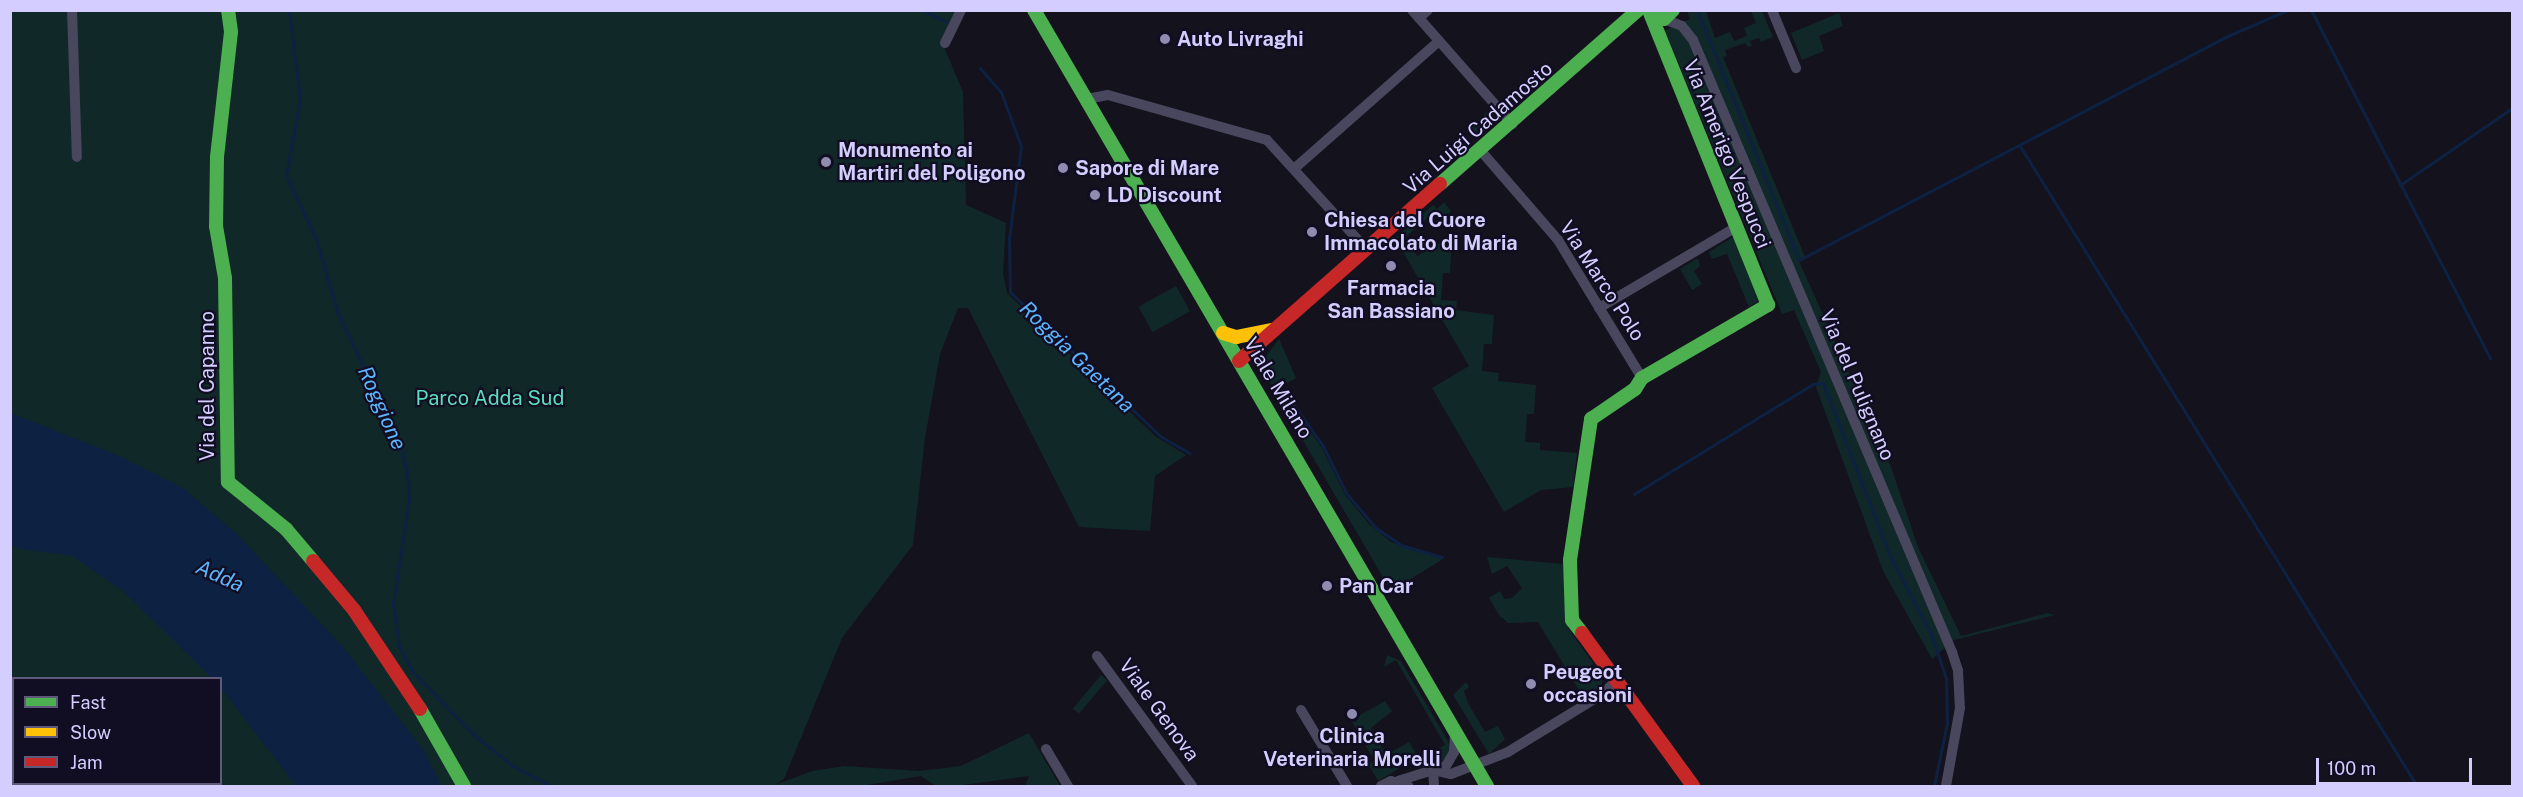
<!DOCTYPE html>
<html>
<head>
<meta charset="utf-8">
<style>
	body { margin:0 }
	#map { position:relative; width:2523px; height:797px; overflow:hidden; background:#14121d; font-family:"Public Sans",sans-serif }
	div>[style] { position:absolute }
	.green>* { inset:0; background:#112828; transform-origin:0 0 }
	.water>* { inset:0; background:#0d2142 }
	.stream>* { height:3px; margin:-1.5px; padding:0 1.5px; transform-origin:1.5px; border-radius:1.5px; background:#0d2142 }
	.street>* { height:10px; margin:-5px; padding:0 5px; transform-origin:5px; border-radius:5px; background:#48475e }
	.fast>* { height:14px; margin:-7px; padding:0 7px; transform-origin:7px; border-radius:7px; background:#4caf50 }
	.slow>* { height:14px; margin:-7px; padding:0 7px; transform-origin:7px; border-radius:7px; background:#ffc107 }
	.jam>* { height:14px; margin:-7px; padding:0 7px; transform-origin:7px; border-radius:7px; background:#c62828 }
	.dots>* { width:16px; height:16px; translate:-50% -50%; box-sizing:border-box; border:3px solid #110d22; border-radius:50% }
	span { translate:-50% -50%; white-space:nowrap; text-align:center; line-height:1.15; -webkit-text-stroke:4.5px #110d22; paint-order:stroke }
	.poi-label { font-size:20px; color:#d3ceff; font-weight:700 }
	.left { translate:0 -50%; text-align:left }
	.street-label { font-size:20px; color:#d3ceff }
	.park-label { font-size:20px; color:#5adfbd }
	.water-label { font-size:21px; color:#5cb5fe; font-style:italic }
	.frame { position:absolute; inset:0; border:12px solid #d3ceff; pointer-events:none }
	.legend { position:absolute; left:12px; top:677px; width:210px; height:108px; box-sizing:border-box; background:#110d22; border:2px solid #5f5a7a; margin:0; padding:8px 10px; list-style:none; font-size:18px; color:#d3ceff }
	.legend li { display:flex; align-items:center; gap:12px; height:30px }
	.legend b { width:30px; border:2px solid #5f5a7a }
	.scale { position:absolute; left:2316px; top:758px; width:156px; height:27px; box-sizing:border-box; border:3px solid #d3ceff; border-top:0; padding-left:8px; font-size:18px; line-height:21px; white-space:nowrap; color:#d3ceff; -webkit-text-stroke:4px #110d22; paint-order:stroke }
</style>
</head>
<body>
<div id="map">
	<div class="green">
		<i style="clip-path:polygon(evenodd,10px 11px,958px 11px,942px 42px,963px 92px,966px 205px,1006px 223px,1003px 273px,1007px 293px,1155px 436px,1186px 455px,1155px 476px,1150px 531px,1079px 527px,968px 308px,958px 308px,940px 354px,925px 438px,913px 545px,842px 638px,784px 779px,775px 785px,812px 771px,844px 766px,919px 771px,961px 766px,1029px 733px,1060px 786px,1025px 786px,1029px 776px,955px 786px,936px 786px,921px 776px,861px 786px,11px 786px,10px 11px,14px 678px,220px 678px,220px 784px,14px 784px,14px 678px)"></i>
		<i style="clip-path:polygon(1687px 11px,1706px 11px,1715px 38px,1730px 32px,1734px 41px,1747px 36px,1744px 28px,1756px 23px,1751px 11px,1762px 11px,1773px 37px,1761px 42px,1759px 38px,1750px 41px,1752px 46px,1748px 47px,1745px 43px,1725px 50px,1727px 56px,1723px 57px,1805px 257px,1799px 261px,1891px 467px,1918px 547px,1961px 636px,2048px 613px,2055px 615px,1954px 640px,1932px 659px,1883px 571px,1816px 387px,1821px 372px,1794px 310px,1782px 314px,1667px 35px,1661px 32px,1690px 19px)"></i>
		<i style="clip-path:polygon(1839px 13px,1843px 26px,1819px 36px,1824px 51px,1802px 60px,1791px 33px)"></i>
		<i style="clip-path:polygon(1488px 111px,1493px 118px,1478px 130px,1476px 139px,1467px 129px)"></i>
		<i style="clip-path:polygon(1444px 202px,1451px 211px,1449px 214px,1442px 219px,1435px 211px,1406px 237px,1417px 256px,1452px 236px,1450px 273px,1443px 273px,1441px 300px,1457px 301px,1456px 310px,1494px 315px,1492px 344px,1484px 344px,1482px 371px,1499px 373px,1498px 381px,1536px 385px,1534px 414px,1527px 414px,1525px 442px,1540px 443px,1540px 450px,1577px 453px,1573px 487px,1541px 490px,1504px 512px,1432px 388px,1469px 366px,1395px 238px,1433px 205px,1437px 209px)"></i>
		<i style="clip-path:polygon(1733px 237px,1760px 300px,1749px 307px,1727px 254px,1712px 259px,1709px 252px)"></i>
		<i style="clip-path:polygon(1698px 258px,1700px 266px,1694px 271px,1702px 284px,1692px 290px,1680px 269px)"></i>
		<i style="left:1176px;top:286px;width:29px;height:43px;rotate:61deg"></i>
		<i style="clip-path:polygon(1279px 339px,1296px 378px,1274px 391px,1261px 363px)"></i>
		<i style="clip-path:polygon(1284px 394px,1322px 448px,1345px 495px,1369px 524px,1391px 542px,1443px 559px,1391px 591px,1277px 396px)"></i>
		<i style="clip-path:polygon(1487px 557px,1563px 564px,1568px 628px,1602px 676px,1602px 686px,1594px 694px,1585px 700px,1538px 622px,1508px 623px,1499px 615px,1489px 598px,1500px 591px,1504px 599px,1512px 598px,1522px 588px,1507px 566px,1492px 574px)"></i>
		<i style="clip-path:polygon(1387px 655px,1401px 661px,1448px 741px,1450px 750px,1442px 763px,1433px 752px,1445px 745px,1396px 660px,1384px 667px)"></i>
		<i style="left:1101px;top:675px;width:8px;height:44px;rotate:40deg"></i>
		<i style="clip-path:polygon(1466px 682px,1469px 687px,1464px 691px,1468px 703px,1485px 732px,1498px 726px,1505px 739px,1489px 754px,1453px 695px)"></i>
		<i style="clip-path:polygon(1385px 701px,1392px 711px,1371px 728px,1386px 755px,1409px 742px,1418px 757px,1378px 781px,1368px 764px,1374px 760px,1351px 720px)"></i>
	</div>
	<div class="water">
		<i style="clip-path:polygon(11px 413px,117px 455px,183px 488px,237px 534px,343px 647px,425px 752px,441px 786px,296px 786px,221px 688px,220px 678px,212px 678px,123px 591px,72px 556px,20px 549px,11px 544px)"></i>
	</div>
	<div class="stream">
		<i style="left:289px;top:10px;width:91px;rotate:83deg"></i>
		<i style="left:300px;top:100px;width:76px;rotate:100.6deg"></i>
		<i style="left:286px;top:175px;width:71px;rotate:64.9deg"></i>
		<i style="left:316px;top:239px;width:75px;rotate:73.7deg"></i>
		<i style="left:337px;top:311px;width:148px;rotate:64.8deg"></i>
		<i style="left:400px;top:445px;width:27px;rotate:75deg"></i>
		<i style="left:407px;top:471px;width:29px;rotate:86deg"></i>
		<i style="left:409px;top:500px;width:104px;rotate:98.8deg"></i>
		<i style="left:393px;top:603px;width:43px;rotate:82.1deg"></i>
		<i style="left:399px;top:646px;width:30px;rotate:62deg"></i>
		<i style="left:413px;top:672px;width:88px;rotate:45.9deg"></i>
		<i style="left:474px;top:735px;width:50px;rotate:38.5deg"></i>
		<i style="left:513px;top:766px;width:44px;rotate:27.1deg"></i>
		<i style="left:922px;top:10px;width:28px;rotate:26deg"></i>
		<i style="left:1697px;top:10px;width:270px;rotate:67.8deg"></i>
		<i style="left:1799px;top:260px;width:479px;rotate:-27.6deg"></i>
		<i style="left:2223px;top:38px;width:71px;rotate:-23.3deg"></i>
		<i style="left:2311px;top:10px;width:392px;rotate:62.8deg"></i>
		<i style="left:980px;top:68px;width:32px;rotate:49deg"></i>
		<i style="left:1001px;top:92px;width:58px;rotate:69.7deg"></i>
		<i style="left:1021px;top:146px;width:94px;rotate:97.4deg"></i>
		<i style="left:1009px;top:239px;width:53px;rotate:88.9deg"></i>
		<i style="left:1010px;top:292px;width:208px;rotate:43.8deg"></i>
		<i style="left:1160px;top:436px;width:34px;rotate:30deg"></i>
		<i style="left:2020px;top:146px;width:753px;rotate:58.19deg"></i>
		<i style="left:2400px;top:185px;width:136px;rotate:-34.5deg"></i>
		<i style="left:1276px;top:394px;width:10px"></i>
		<i style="left:1286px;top:394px;width:64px;rotate:54.6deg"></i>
		<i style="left:1323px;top:446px;width:52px;rotate:63.9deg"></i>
		<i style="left:1346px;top:493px;width:46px;rotate:49.4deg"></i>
		<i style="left:1376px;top:528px;width:30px;rotate:34deg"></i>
		<i style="left:1401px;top:545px;width:43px;rotate:16.3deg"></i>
		<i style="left:1634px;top:494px;width:210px;rotate:-31.6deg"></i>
		<i style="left:1813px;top:384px;width:10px;rotate:-6deg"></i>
		<i style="left:1823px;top:383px;width:188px;rotate:68.8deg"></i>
		<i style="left:1891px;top:558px;width:86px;rotate:62.2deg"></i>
		<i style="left:1931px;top:634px;width:46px;rotate:71.2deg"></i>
		<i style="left:1946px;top:678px;width:45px;rotate:88.7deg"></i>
		<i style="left:1947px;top:723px;width:64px;rotate:101.7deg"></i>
	</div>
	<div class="street">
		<i style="left:72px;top:10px;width:147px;rotate:88.1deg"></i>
		<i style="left:1412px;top:10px;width:152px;rotate:48.7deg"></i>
		<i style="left:1772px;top:10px;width:63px;rotate:67.5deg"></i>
		<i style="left:1419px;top:18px;width:12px;rotate:-42deg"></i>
		<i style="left:1664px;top:19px;width:19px;rotate:21deg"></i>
		<i style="left:1682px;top:26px;width:18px;rotate:52deg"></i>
		<i style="left:1693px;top:40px;width:665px;rotate:67.06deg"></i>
		<i style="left:1952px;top:652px;width:20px;rotate:72deg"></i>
		<i style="left:1958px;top:671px;width:37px;rotate:87deg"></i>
		<i style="left:1960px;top:708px;width:79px;rotate:100.2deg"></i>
		<i style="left:945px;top:43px;width:37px;rotate:-64deg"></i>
		<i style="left:1087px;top:99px;width:21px;rotate:-11deg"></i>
		<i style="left:1108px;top:95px;width:165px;rotate:15.8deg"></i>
		<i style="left:1267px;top:140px;width:149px;rotate:47.7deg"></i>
		<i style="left:1481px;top:151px;width:118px;rotate:49.1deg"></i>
		<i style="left:1558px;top:240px;width:162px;rotate:58.7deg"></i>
		<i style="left:1295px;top:168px;width:192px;rotate:-41.4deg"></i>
		<i style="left:1599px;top:308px;width:158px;rotate:-30.5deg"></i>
		<i style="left:1097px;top:656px;width:161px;rotate:53.8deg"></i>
		<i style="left:1301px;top:710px;width:89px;rotate:58.8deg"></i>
		<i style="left:1046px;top:749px;width:43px;rotate:59.3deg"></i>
		<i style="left:1433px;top:770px;width:18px;rotate:13deg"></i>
		<i style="left:1451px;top:774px;width:61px;rotate:-21.1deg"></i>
		<i style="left:1508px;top:752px;width:109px;rotate:-31.5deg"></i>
		<i style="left:1601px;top:695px;width:21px;rotate:-43deg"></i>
		<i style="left:1433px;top:770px;width:16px;rotate:86deg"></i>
		<i style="left:1398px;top:781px;width:50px;rotate:-17.4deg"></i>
		<i style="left:1446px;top:766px;width:16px;rotate:-60deg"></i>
		<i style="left:1454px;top:752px;width:19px;rotate:-87deg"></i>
		<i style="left:1381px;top:786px;width:11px;rotate:-27deg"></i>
		<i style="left:1391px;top:781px;width:18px;rotate:16deg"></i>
	</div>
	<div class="fast">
		<i style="left:228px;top:10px;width:22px;rotate:82deg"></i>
		<i style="left:231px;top:32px;width:126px;rotate:96.4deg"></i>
		<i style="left:217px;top:157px;width:69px;rotate:90.8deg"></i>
		<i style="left:216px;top:226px;width:53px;rotate:80.2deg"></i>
		<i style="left:225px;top:278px;width:204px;rotate:89.2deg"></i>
		<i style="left:228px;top:482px;width:75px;rotate:39deg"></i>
		<i style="left:286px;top:529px;width:42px;rotate:49.8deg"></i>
		<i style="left:1034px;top:10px;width:899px;rotate:59.73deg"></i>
		<i style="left:1652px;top:16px;width:12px;rotate:14deg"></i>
		<i style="left:1664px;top:19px;width:13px;rotate:-45deg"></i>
		<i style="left:1440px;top:184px;width:264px;rotate:-41.3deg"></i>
		<i style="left:1582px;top:633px;width:16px;rotate:-128deg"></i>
		<i style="left:1572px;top:620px;width:60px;rotate:-91.9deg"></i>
		<i style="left:1570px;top:560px;width:143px;rotate:-81.5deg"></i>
		<i style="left:1591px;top:419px;width:53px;rotate:-34.3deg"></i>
		<i style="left:1635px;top:389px;width:13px;rotate:-58deg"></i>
		<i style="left:1642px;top:378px;width:146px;rotate:-30.1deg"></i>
		<i style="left:1768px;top:305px;width:318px;rotate:-112deg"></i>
		<i style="left:420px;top:709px;width:89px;rotate:60.3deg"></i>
	</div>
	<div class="slow">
		<i style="left:1223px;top:333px;width:14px;rotate:17deg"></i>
		<i style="left:1236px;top:337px;width:37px;rotate:-11deg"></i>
	</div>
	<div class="jam">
		<i style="left:1239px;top:361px;width:268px;rotate:-41.4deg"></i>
		<i style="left:313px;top:561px;width:64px;rotate:50.1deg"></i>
		<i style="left:354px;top:610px;width:119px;rotate:56.3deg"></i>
		<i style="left:1582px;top:633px;width:189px;rotate:54deg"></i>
	</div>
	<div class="dots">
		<i style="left:1165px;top:39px;background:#908cb0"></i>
		<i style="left:826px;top:162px;background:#908cb0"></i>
		<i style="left:1063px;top:168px;background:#908cb0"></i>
		<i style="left:1095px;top:195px;background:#908cb0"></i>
		<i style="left:1312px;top:232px;background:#908cb0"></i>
		<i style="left:1391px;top:266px;background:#908cb0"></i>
		<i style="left:1327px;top:586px;background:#908cb0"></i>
		<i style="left:1531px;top:684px;background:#908cb0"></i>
		<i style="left:1352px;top:714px;background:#908cb0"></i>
	</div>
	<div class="poi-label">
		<span class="left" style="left:1177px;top:39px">Auto Livraghi</span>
		<span class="left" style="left:838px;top:162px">Monumento ai<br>Martiri del Poligono</span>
		<span class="left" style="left:1075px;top:168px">Sapore di Mare</span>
		<span class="left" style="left:1107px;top:195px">LD Discount</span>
		<span class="left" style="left:1324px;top:232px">Chiesa del Cuore<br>Immacolato di Maria</span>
		<span style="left:1391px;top:300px">Farmacia<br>San Bassiano</span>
		<span class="left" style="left:1339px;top:586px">Pan Car</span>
		<span class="left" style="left:1543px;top:684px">Peugeot<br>occasioni</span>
		<span style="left:1352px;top:748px">Clinica<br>Veterinaria Morelli</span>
	</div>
	<div class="street-label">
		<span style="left:1478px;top:128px;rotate:-41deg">Via Luigi Cadamosto</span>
		<span style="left:1727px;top:154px;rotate:68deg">Via Amerigo Vespucci</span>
		<span style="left:1602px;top:281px;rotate:57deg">Via Marco Polo</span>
		<span style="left:1857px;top:385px;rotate:67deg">Via del Pulignano</span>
		<span style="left:207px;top:386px;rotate:-90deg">Via del Capanno</span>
		<span style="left:1278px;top:388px;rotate:59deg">Viale Milano</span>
		<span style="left:1159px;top:710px;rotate:54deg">Viale Genova</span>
	</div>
	<div class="park-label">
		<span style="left:490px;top:398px">Parco Adda Sud</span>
	</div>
	<div class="water-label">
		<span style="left:1077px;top:357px;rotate:44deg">Roggia Gaetana</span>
		<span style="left:382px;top:408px;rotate:66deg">Roggione</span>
		<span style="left:220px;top:576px;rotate:24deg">Adda</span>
	</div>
	<div class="frame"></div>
	<ul class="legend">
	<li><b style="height:8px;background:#4caf50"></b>Fast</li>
	<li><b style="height:8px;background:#ffc107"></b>Slow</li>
	<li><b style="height:8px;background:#c62828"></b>Jam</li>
	</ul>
	<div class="scale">100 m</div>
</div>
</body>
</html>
